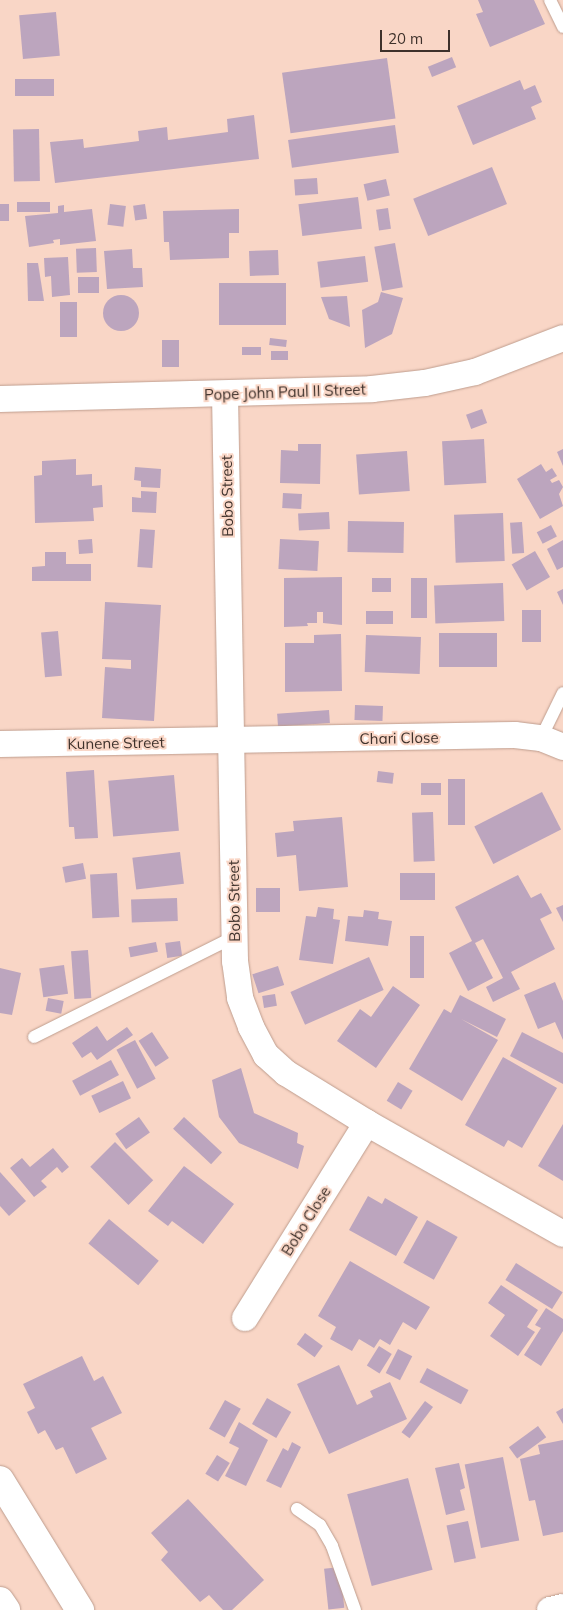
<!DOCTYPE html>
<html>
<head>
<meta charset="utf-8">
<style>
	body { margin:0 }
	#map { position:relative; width:563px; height:1610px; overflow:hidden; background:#f9d6c6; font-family:Mulish,sans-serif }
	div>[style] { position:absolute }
	.building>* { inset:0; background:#bca5be; transform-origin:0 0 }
	.round { border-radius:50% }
	.roads { filter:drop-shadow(0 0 1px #be9d8e) drop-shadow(0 0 1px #be9d8e) }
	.lane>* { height:12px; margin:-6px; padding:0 6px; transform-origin:6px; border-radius:6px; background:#fff }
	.street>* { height:26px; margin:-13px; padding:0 13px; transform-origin:13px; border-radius:13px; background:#fff }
	.secondary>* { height:28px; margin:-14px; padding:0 14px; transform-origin:14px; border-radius:14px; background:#fff }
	span { translate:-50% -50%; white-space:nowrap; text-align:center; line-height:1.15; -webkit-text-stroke:4px #f9d6c6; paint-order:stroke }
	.street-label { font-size:15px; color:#3e312b }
	.scale { position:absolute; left:380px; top:30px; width:70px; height:22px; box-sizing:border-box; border:2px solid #3e312b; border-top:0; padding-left:6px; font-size:15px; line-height:18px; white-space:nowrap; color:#3e312b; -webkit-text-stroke:4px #f9d6c6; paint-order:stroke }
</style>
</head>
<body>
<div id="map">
	<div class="building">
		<i style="clip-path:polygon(478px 0,534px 0,545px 24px,490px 47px,476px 14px,483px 12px)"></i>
		<i style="left:56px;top:12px;width:44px;height:37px;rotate:85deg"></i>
		<i style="left:452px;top:57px;width:11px;height:26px;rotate:68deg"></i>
		<i style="left:387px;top:58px;width:61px;height:106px;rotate:82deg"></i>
		<i style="left:54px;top:79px;width:17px;height:39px;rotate:90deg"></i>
		<i style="clip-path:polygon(520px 80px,524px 90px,535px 85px,542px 102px,531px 107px,536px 119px,473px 145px,457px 106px)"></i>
		<i style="clip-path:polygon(254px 115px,259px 159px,55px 183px,50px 142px,83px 139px,84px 148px,139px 141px,138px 131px,167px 127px,168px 140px,228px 132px,227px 119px)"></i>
		<i style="left:395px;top:125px;width:28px;height:108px;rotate:82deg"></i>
		<i style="left:39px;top:129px;width:52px;height:26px;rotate:89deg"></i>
		<i style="left:492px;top:167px;width:40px;height:85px;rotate:68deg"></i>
		<i style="left:317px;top:178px;width:16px;height:23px;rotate:86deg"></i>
		<i style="left:386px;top:179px;width:17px;height:23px;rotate:77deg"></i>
		<i style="left:358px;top:197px;width:32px;height:60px;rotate:83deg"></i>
		<i style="left:17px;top:202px;width:33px;height:10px"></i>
		<i style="left:0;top:204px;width:9px;height:17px"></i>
		<i style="left:110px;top:204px;width:16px;height:21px;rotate:7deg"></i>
		<i style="left:145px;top:204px;width:15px;height:12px;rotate:82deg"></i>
		<i style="clip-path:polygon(64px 205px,64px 212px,92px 209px,96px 241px,60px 245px,60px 239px,53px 240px,54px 243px,29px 247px,25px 216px,58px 213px,58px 206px)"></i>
		<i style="left:388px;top:208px;width:21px;height:12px;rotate:82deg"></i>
		<i style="clip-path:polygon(239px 209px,239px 233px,229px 233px,229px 258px,170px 260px,169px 242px,164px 242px,163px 211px)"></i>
		<i style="left:395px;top:243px;width:45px;height:21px;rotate:80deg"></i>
		<i style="left:96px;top:248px;width:24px;height:20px;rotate:88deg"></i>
		<i style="clip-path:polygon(132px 249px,133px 268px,142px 268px,143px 287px,107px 289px,104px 251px)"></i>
		<i style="left:278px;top:250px;width:25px;height:29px;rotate:88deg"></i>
		<i style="left:365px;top:256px;width:26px;height:48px;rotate:83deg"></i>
		<i style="clip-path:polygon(68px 257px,70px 295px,52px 297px,51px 276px,45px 277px,44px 258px)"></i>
		<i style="clip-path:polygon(27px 263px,38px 263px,44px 301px,28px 301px)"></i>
		<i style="left:78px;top:277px;width:21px;height:16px"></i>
		<i style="left:286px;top:283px;width:42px;height:67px;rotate:90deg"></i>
		<i style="clip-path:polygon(381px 292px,403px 298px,392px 334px,365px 348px,362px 310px,378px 302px)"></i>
		<i class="round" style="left:103px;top:295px;width:36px;height:36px"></i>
		<i style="clip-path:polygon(347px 296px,350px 327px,329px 319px,321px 297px)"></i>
		<i style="left:60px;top:302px;width:17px;height:35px"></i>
		<i style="left:270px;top:338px;width:17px;height:7px;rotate:7deg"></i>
		<i style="left:162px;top:340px;width:17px;height:27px"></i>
		<i style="left:242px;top:347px;width:19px;height:8px"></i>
		<i style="left:288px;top:351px;width:9px;height:17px;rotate:90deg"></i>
		<i style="left:482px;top:409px;width:15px;height:17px;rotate:70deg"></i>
		<i style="left:484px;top:439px;width:44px;height:42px;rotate:87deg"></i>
		<i style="clip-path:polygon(298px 444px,321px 444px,320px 484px,280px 483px,281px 450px,298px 451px)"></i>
		<i style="clip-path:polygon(563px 449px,563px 466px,557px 452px)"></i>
		<i style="left:407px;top:451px;width:40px;height:51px;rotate:86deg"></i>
		<i style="clip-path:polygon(76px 459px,76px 475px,92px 474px,92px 486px,102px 485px,103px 507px,93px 508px,94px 521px,35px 523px,34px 476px,42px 475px,42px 461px)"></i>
		<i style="clip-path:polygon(541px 464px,546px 472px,552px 468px,557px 476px,550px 480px,552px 483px,559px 480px,563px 487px,559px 494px,563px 506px,540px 519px,517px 479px)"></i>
		<i style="clip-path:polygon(135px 467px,161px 469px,160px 488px,141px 487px,141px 481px,134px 480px)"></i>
		<i style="clip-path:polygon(141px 491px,157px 492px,156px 513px,132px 512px,132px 497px,141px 498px)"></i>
		<i style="left:283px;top:493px;width:19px;height:15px;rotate:3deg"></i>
		<i style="left:329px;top:512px;width:17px;height:31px;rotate:87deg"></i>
		<i style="left:503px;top:513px;width:48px;height:49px;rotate:88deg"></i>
		<i style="left:348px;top:521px;width:56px;height:31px;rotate:1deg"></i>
		<i style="left:522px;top:522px;width:31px;height:12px;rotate:86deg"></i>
		<i style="left:551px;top:525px;width:13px;height:16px;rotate:63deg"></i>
		<i style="left:140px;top:529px;width:15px;height:38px;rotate:4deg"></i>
		<i style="left:92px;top:539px;width:14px;height:14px;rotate:86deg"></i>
		<i style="left:280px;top:539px;width:39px;height:30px;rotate:3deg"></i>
		<i style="clip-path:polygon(563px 540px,563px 567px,557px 570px,547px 549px)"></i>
		<i style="left:535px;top:551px;width:30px;height:27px;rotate:60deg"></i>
		<i style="clip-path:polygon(45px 552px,66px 552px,66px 564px,91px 564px,91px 581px,32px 581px,32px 567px,45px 566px)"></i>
		<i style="clip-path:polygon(342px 577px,342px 625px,323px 623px,323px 612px,317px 612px,317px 623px,307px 623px,308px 626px,284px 627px,284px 578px)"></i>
		<i style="left:372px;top:578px;width:19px;height:14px"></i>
		<i style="left:411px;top:578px;width:16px;height:40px"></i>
		<i style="left:503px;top:583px;width:38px;height:69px;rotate:88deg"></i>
		<i style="clip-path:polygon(563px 589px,563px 605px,557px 592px)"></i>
		<i style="clip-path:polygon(105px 602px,161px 605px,154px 721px,102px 718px,105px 667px,131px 669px,131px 660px,102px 659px)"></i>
		<i style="left:522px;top:610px;width:19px;height:32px"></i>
		<i style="left:366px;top:611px;width:27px;height:13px"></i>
		<i style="left:58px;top:631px;width:45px;height:17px;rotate:85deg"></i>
		<i style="left:439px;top:633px;width:58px;height:34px"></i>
		<i style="clip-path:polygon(341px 634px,342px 691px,285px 692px,285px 643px,314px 643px,314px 635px)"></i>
		<i style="left:366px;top:635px;width:55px;height:37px;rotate:2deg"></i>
		<i style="left:355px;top:705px;width:28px;height:15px;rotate:2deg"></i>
		<i style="left:329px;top:710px;width:13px;height:52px;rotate:86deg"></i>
		<i style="clip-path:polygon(94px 770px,98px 838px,75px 839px,74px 827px,69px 827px,66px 772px)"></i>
		<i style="left:378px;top:771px;width:16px;height:11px;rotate:7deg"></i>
		<i style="left:174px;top:775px;width:56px;height:66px;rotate:85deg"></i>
		<i style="left:448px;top:779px;width:17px;height:46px"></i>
		<i style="left:441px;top:783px;width:12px;height:20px;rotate:90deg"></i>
		<i style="left:542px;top:792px;width:42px;height:76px;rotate:63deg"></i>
		<i style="left:433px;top:812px;width:49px;height:21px;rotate:88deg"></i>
		<i style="clip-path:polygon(342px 817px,348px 887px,299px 891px,296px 855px,277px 857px,275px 833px,294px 831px,293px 821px)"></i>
		<i style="left:180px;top:852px;width:32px;height:48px;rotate:83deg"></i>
		<i style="left:83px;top:863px;width:16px;height:21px;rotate:79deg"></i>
		<i style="left:117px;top:873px;width:44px;height:27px;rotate:87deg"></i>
		<i style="left:400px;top:873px;width:35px;height:27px"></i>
		<i style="clip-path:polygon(518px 875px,531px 898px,541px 893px,552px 913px,540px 919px,555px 949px,511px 972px,520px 989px,493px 1002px,486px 987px,503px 978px,483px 939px,475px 943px,493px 978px,468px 991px,449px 953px,472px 941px,455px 907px)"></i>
		<i style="left:256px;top:888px;width:24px;height:24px"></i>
		<i style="left:177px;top:898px;width:23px;height:46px;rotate:88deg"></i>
		<i style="clip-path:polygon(563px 905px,563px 922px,556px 908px)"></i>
		<i style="clip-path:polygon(318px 907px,334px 909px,333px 919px,340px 920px,333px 964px,299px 960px,306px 916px,316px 917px)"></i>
		<i style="clip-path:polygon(364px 910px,379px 912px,378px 919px,392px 921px,388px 946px,345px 941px,348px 916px,363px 917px)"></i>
		<i style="left:410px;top:936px;width:14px;height:42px"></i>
		<i style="left:180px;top:941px;width:15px;height:15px;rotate:82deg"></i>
		<i style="left:156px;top:942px;width:10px;height:28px;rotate:79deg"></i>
		<i style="left:88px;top:950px;width:48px;height:17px;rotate:86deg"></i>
		<i style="left:369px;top:957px;width:36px;height:86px;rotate:66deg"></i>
		<i style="left:64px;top:965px;width:29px;height:25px;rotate:82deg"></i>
		<i style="left:278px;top:966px;width:20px;height:27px;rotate:72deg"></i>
		<i style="clip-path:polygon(0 968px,21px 973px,12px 1015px,0 1013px)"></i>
		<i style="clip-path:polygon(555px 982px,563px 1001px,563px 1040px,555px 1022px,538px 1029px,524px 995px)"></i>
		<i style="clip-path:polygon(393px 986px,420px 1005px,376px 1068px,337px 1041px,360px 1009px,371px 1017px)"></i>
		<i style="left:275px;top:994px;width:12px;height:13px;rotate:81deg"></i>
		<i style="clip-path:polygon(460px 995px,506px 1019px,497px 1037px,461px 1019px,498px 1040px,462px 1101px,409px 1069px,444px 1009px,451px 1013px)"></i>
		<i style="left:48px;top:998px;width:16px;height:13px;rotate:11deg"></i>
		<i style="clip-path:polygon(97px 1026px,107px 1041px,127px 1027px,133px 1035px,97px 1060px,91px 1052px,82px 1058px,72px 1043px)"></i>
		<i style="left:152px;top:1032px;width:31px;height:16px;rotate:57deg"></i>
		<i style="clip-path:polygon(522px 1032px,563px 1053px,563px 1084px,510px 1056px)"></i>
		<i style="left:135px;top:1040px;width:44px;height:21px;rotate:62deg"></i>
		<i style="clip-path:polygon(503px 1057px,557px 1088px,522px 1148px,508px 1140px,504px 1147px,465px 1125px)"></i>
		<i style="left:111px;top:1060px;width:17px;height:44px;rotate:62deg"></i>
		<i style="clip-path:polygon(241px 1068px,254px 1113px,298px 1133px,297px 1143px,304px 1146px,298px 1169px,239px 1143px,219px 1117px,212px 1080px)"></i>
		<i style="left:123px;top:1081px;width:19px;height:35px;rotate:65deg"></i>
		<i style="left:398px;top:1082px;width:17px;height:22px;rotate:31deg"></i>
		<i style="left:139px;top:1117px;width:19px;height:29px;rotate:55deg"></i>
		<i style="left:184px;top:1117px;width:52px;height:16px;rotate:43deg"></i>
		<i style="clip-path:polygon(563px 1124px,563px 1181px,538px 1166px)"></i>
		<i style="left:115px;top:1142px;width:54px;height:35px;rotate:45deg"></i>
		<i style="clip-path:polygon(53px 1148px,69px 1167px,62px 1173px,57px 1167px,41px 1181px,47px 1187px,34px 1197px,10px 1168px,22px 1158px,30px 1167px)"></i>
		<i style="clip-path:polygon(184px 1166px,234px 1204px,203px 1244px,172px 1221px,168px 1226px,148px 1211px)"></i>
		<i style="clip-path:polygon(0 1172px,26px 1201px,9px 1216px,0 1206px)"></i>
		<i style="clip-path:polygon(368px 1196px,382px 1204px,385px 1198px,418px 1217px,396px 1256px,349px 1230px)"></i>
		<i style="left:109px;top:1219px;width:65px;height:32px;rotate:40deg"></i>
		<i style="left:427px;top:1220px;width:35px;height:49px;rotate:29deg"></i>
		<i style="clip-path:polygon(350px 1261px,430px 1307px,416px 1330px,403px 1322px,390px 1345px,380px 1339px,374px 1348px,359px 1339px,352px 1351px,330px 1339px,336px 1327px,318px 1316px)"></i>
		<i style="left:516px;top:1263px;width:55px;height:20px;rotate:32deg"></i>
		<i style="clip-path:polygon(501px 1285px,538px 1310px,527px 1327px,535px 1332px,518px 1356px,490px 1336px,505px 1315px,488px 1303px)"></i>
		<i style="clip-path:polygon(546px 1308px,563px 1319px,563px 1331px,541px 1366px,524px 1355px,541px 1328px,535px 1325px)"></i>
		<i style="left:305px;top:1333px;width:22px;height:14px;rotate:36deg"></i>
		<i style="left:379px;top:1346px;width:15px;height:23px;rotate:32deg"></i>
		<i style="left:398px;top:1349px;width:16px;height:27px;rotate:27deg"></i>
		<i style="clip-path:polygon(82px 1356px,94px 1381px,103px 1376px,122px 1413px,91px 1428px,107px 1459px,76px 1474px,63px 1447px,56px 1450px,45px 1430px,38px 1434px,27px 1412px,35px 1408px,23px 1384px)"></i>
		<i style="clip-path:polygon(339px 1365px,357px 1405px,373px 1397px,370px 1391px,390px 1382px,407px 1419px,329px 1454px,297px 1384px)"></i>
		<i style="left:427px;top:1368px;width:47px;height:16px;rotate:28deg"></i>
		<i style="left:267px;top:1398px;width:28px;height:30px;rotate:30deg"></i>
		<i style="left:225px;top:1400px;width:18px;height:33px;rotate:29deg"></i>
		<i style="left:425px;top:1401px;width:10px;height:39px;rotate:37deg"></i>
		<i style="clip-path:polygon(563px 1408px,563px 1424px,556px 1412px)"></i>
		<i style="clip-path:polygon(239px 1422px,268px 1440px,246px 1486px,225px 1476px,239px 1448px,229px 1443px)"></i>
		<i style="left:538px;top:1426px;width:14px;height:36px;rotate:54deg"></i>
		<i style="clip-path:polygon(563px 1440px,563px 1532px,543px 1536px,535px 1500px,529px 1501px,520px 1459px,540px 1454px,538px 1445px)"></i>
		<i style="clip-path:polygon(292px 1442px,301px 1447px,281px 1488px,266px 1481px,283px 1448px,288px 1451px)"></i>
		<i style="left:217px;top:1455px;width:15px;height:22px;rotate:32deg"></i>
		<i style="left:503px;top:1457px;width:85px;height:39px;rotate:79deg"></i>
		<i style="clip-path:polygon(459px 1463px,465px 1488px,460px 1490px,465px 1510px,446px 1515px,435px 1468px)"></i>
		<i style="left:408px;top:1478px;width:95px;height:63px;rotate:75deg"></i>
		<i style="clip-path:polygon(188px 1499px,264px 1580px,232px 1610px,223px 1610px,209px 1595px,200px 1602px,161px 1560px,168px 1552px,151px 1533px)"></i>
		<i style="left:468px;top:1521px;width:38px;height:22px;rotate:78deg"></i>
		<i style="left:340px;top:1567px;width:41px;height:16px;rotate:84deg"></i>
	</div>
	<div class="roads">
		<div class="lane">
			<i style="left:550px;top:0;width:30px;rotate:64deg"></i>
			<i style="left:541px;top:738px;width:50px;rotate:-63.9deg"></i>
			<i style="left:34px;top:1037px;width:224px;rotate:-26.6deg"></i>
			<i style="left:297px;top:1509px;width:28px;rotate:35deg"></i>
			<i style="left:320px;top:1525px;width:24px;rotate:60deg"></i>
			<i style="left:332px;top:1546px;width:68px;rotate:70.2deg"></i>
		</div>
		<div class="street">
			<i style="left:225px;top:394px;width:567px;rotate:88.99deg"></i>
			<i style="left:235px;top:961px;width:37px;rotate:82deg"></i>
			<i style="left:240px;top:998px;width:31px;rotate:69deg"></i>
			<i style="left:251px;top:1027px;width:32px;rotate:62deg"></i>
			<i style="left:266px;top:1055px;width:27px;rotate:42deg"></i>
			<i style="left:286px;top:1073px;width:95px;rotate:31.7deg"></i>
			<i style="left:367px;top:1123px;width:225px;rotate:29.5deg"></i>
			<i style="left:0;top:399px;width:372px;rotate:-1.5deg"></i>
			<i style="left:372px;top:389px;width:53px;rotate:-6.5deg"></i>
			<i style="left:425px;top:383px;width:51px;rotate:-12.4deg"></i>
			<i style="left:475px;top:372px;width:94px;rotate:-21.1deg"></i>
			<i style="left:0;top:744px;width:515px;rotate:-1deg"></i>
			<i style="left:515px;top:735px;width:26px;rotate:7deg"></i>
			<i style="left:541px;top:738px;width:24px;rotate:22deg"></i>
			<i style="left:245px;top:1318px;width:230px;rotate:-58deg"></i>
			<i style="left:550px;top:1610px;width:13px;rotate:-13deg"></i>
		</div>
		<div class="secondary">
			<i style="left:0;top:1480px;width:153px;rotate:58.4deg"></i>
			<i style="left:0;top:1601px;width:11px;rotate:56deg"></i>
		</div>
	</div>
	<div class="street-label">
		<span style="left:285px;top:392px;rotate:-2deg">Pope John Paul II Street</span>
		<span style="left:227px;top:496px;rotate:-91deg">Bobo Street</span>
		<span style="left:399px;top:738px;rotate:-1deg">Chari Close</span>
		<span style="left:116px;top:743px;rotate:-1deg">Kunene Street</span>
		<span style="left:234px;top:901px;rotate:-91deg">Bobo Street</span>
		<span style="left:306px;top:1221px;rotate:-58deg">Bobo Close</span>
	</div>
	<div class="scale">20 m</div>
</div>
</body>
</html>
